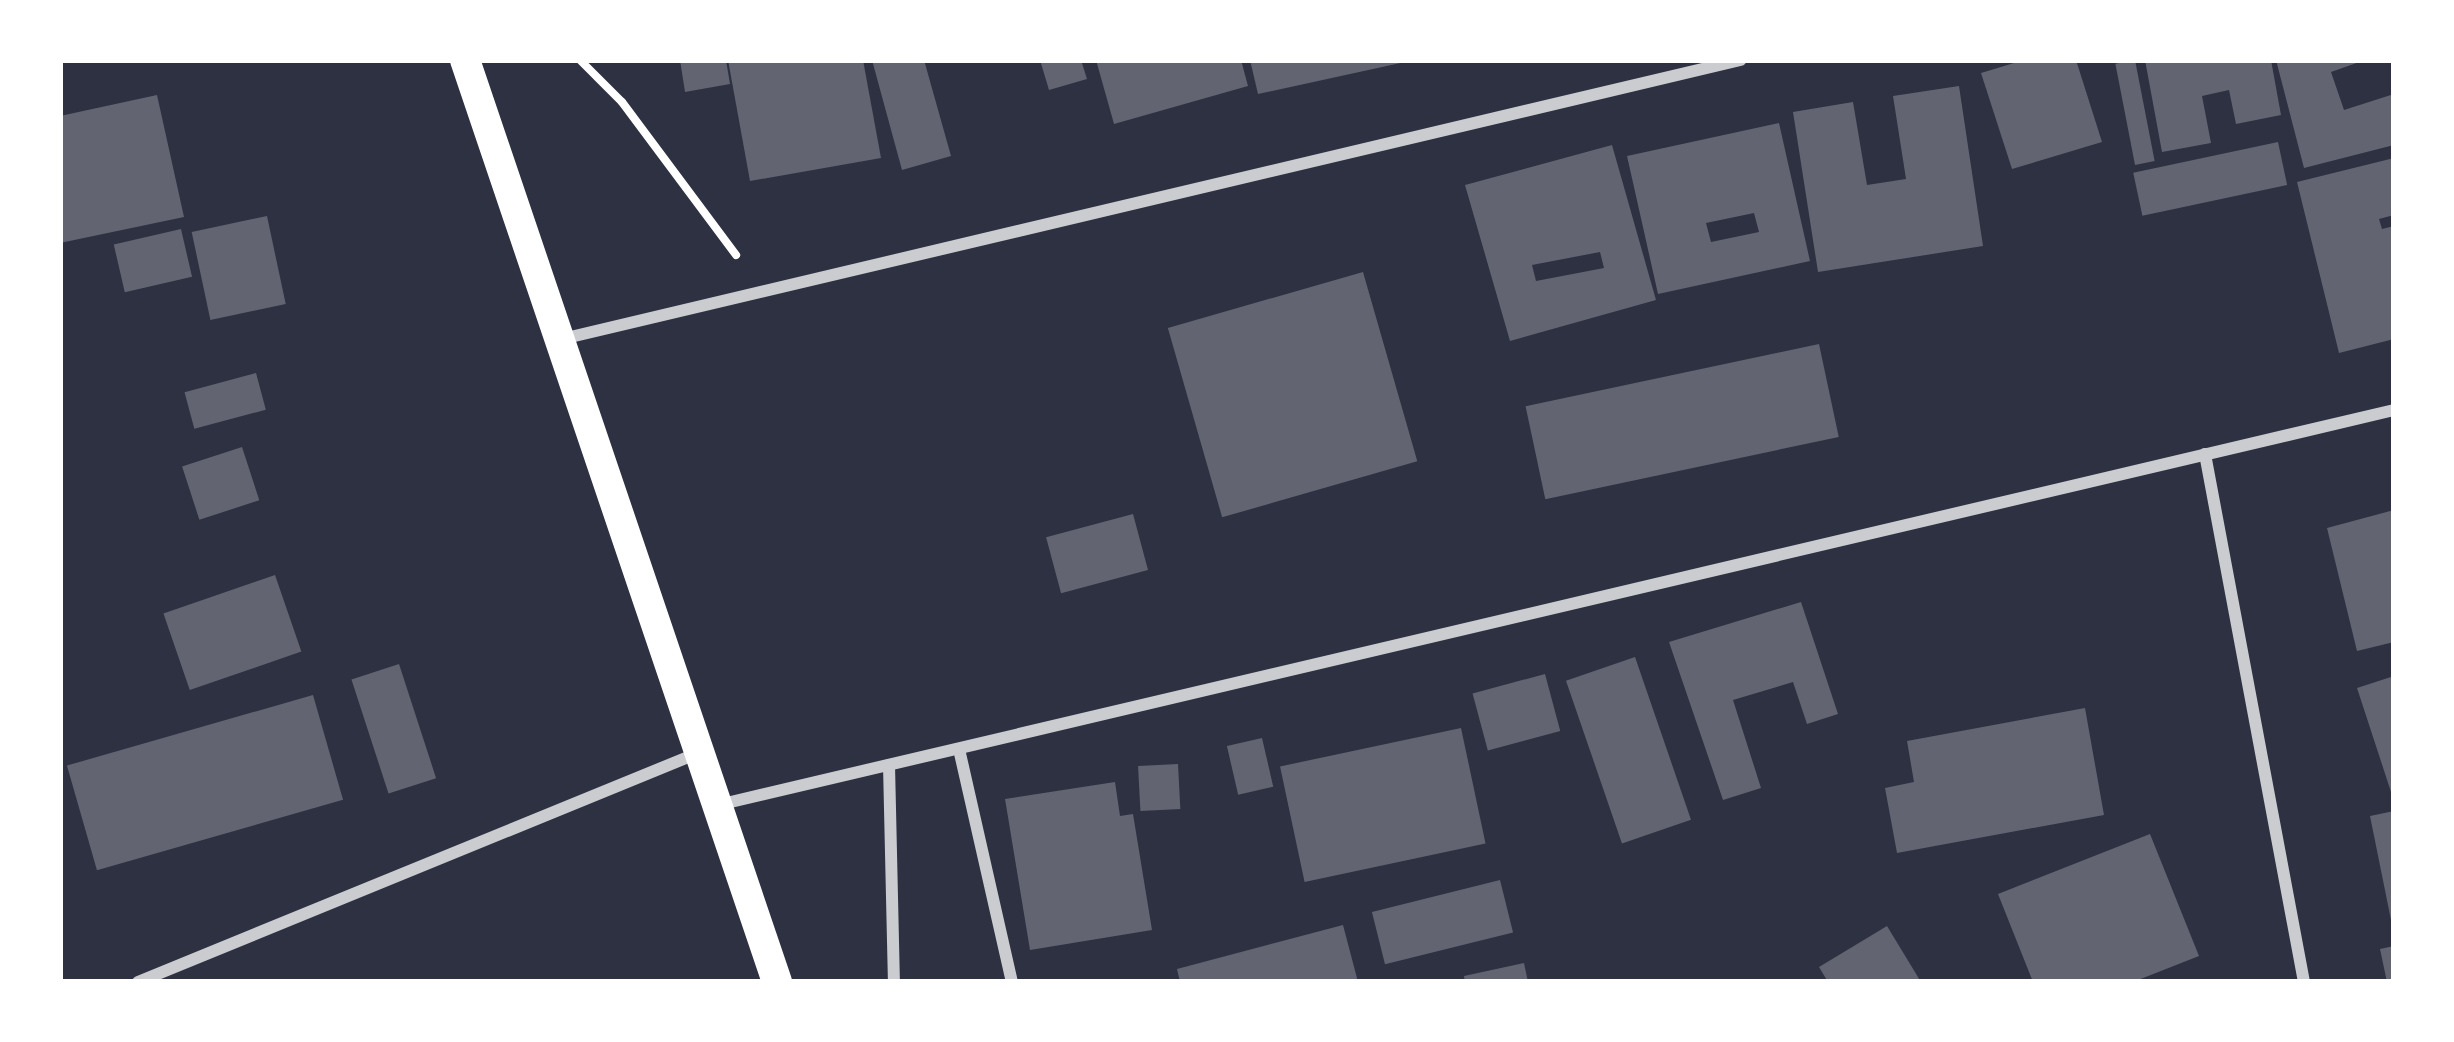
<!DOCTYPE html>
<html>
<head>
<meta charset="utf-8">
<style>
	body { margin:0 }
	#map { position:relative; width:2454px; height:1042px; overflow:hidden; background:#2d3142; font-family:"Nunito Sans",sans-serif }
	div>[style] { position:absolute }
	.building>* { inset:0; background:#626471; transform-origin:0 0 }
	.path>* { height:8px; margin:-4px; padding:0 4px; transform-origin:4px; border-radius:4px; background:#fff }
	.minor>* { height:12px; margin:-6px; padding:0 6px; transform-origin:6px; border-radius:6px; background:#caccd0 }
	.primary>* { height:30px; margin:-15px; padding:0 15px; transform-origin:15px; border-radius:15px; background:#fff }
	span { translate:-50% -50%; white-space:nowrap; text-align:center; line-height:1.15; -webkit-text-stroke:12px #fff; paint-order:stroke }
	.frame { position:absolute; inset:0; border:63px solid #fff; pointer-events:none }
</style>
</head>
<body>
<div id="map">
	<div class="building">
		<i style="clip-path:polygon(680px 60px,726px 60px,730px 84px,685px 92px)"></i>
		<i style="clip-path:polygon(728px 60px,863px 60px,881px 158px,750px 181px)"></i>
		<i style="clip-path:polygon(872px 60px,924px 60px,951px 156px,902px 170px)"></i>
		<i style="clip-path:polygon(1040px 60px,1081px 60px,1087px 79px,1049px 90px)"></i>
		<i style="clip-path:polygon(1096px 60px,1241px 60px,1248px 86px,1114px 124px)"></i>
		<i style="clip-path:polygon(1250px 60px,1405px 60px,1405px 62px,1258px 94px)"></i>
		<i style="clip-path:polygon(2024px 60px,2076px 60px,2102px 142px,2012px 169px,1981px 73px)"></i>
		<i style="left:2135px;top:60px;width:103px;height:20px;rotate:79deg"></i>
		<i style="clip-path:polygon(2145px 60px,2271px 60px,2281px 115px,2236px 124px,2229px 90px,2202px 96px,2211px 143px,2162px 152px)"></i>
		<i style="clip-path:polygon(2276px 60px,2365px 60px,2331px 72px,2344px 110px,2394px 94px,2394px 145px,2304px 168px)"></i>
		<i style="clip-path:polygon(1959px 86px,1983px 246px,1818px 272px,1793px 112px,1853px 102px,1867px 185px,1906px 179px,1893px 96px)"></i>
		<i style="clip-path:polygon(157px 95px,184px 217px,60px 243px,60px 116px)"></i>
		<i style="clip-path:polygon(evenodd,1779px 123px,1810px 261px,1658px 294px,1627px 156px,1779px 123px,1754px 213px,1759px 232px,1711px 242px,1706px 223px,1754px 213px)"></i>
		<i style="left:2278px;top:142px;width:44px;height:148px;rotate:78deg"></i>
		<i style="clip-path:polygon(evenodd,1612px 145px,1656px 300px,1510px 341px,1465px 185px,1612px 145px,1600px 252px,1604px 268px,1536px 281px,1532px 265px,1600px 252px)"></i>
		<i style="clip-path:polygon(2394px 158px,2394px 215px,2379px 219px,2382px 229px,2394px 226px,2394px 339px,2339px 353px,2297px 182px)"></i>
		<i style="left:267px;top:216px;width:90px;height:77px;rotate:78deg"></i>
		<i style="left:181px;top:229px;width:49px;height:69px;rotate:77deg"></i>
		<i style="left:1363px;top:272px;width:197px;height:203px;rotate:74deg"></i>
		<i style="left:1819px;top:344px;width:95px;height:300px;rotate:78deg"></i>
		<i style="left:256px;top:373px;width:38px;height:74px;rotate:75deg"></i>
		<i style="left:242px;top:447px;width:56px;height:63px;rotate:72deg"></i>
		<i style="clip-path:polygon(2394px 510px,2394px 642px,2357px 651px,2327px 528px)"></i>
		<i style="left:1133px;top:514px;width:58px;height:90px;rotate:75deg"></i>
		<i style="left:275px;top:575px;width:81px;height:118px;rotate:71deg"></i>
		<i style="clip-path:polygon(1801px 602px,1838px 714px,1807px 724px,1793px 682px,1733px 700px,1761px 788px,1723px 800px,1669px 642px)"></i>
		<i style="left:1635px;top:657px;width:172px;height:73px;rotate:71deg"></i>
		<i style="left:399px;top:664px;width:120px;height:50px;rotate:72deg"></i>
		<i style="left:1545px;top:674px;width:59px;height:75px;rotate:75deg"></i>
		<i style="clip-path:polygon(2394px 676px,2394px 797px,2393px 798px,2357px 688px)"></i>
		<i style="left:313px;top:695px;width:109px;height:256px;rotate:74deg"></i>
		<i style="clip-path:polygon(2085px 708px,2104px 815px,1897px 853px,1885px 788px,1914px 782px,1907px 741px)"></i>
		<i style="left:1461px;top:728px;width:118px;height:185px;rotate:78deg"></i>
		<i style="left:1262px;top:738px;width:50px;height:36px;rotate:77deg"></i>
		<i style="left:1178px;top:764px;width:45px;height:40px;rotate:87deg"></i>
		<i style="clip-path:polygon(1115px 782px,1120px 816px,1133px 814px,1152px 930px,1030px 950px,1005px 799px)"></i>
		<i style="clip-path:polygon(2394px 811px,2394px 925px,2392px 925px,2370px 816px)"></i>
		<i style="clip-path:polygon(2150px 834px,2199px 956px,2133px 982px,2033px 982px,1998px 894px)"></i>
		<i style="left:1500px;top:880px;width:54px;height:132px;rotate:76deg"></i>
		<i style="clip-path:polygon(1343px 925px,1358px 982px,1180px 982px,1177px 969px)"></i>
		<i style="clip-path:polygon(1887px 926px,1921px 982px,1828px 982px,1819px 967px)"></i>
		<i style="clip-path:polygon(2394px 946px,2394px 982px,2387px 982px,2380px 949px)"></i>
		<i style="clip-path:polygon(1524px 963px,1528px 982px,1465px 982px,1464px 976px)"></i>
	</div>
	<div class="path">
		<i style="left:580px;top:60px;width:59px;rotate:45deg"></i>
		<i style="left:622px;top:102px;width:191px;rotate:53.3deg"></i>
	</div>
	<div class="minor">
		<i style="left:562px;top:339px;width:1211px;rotate:-13.32deg"></i>
		<i style="left:2205px;top:454px;width:537px;rotate:79.38deg"></i>
		<i style="left:959px;top:749px;width:239px;rotate:77.2deg"></i>
		<i style="left:889px;top:765px;width:217px;rotate:88.7deg"></i>
		<i style="left:718px;top:805px;width:1722px;rotate:-13.26deg"></i>
		<i style="left:138px;top:982px;width:605px;rotate:-22.24deg"></i>
	</div>
	<div class="primary">
		<i style="left:465px;top:60px;width:973px;rotate:71.3deg"></i>
	</div>
	<div class="frame"></div>
</div>
</body>
</html>
